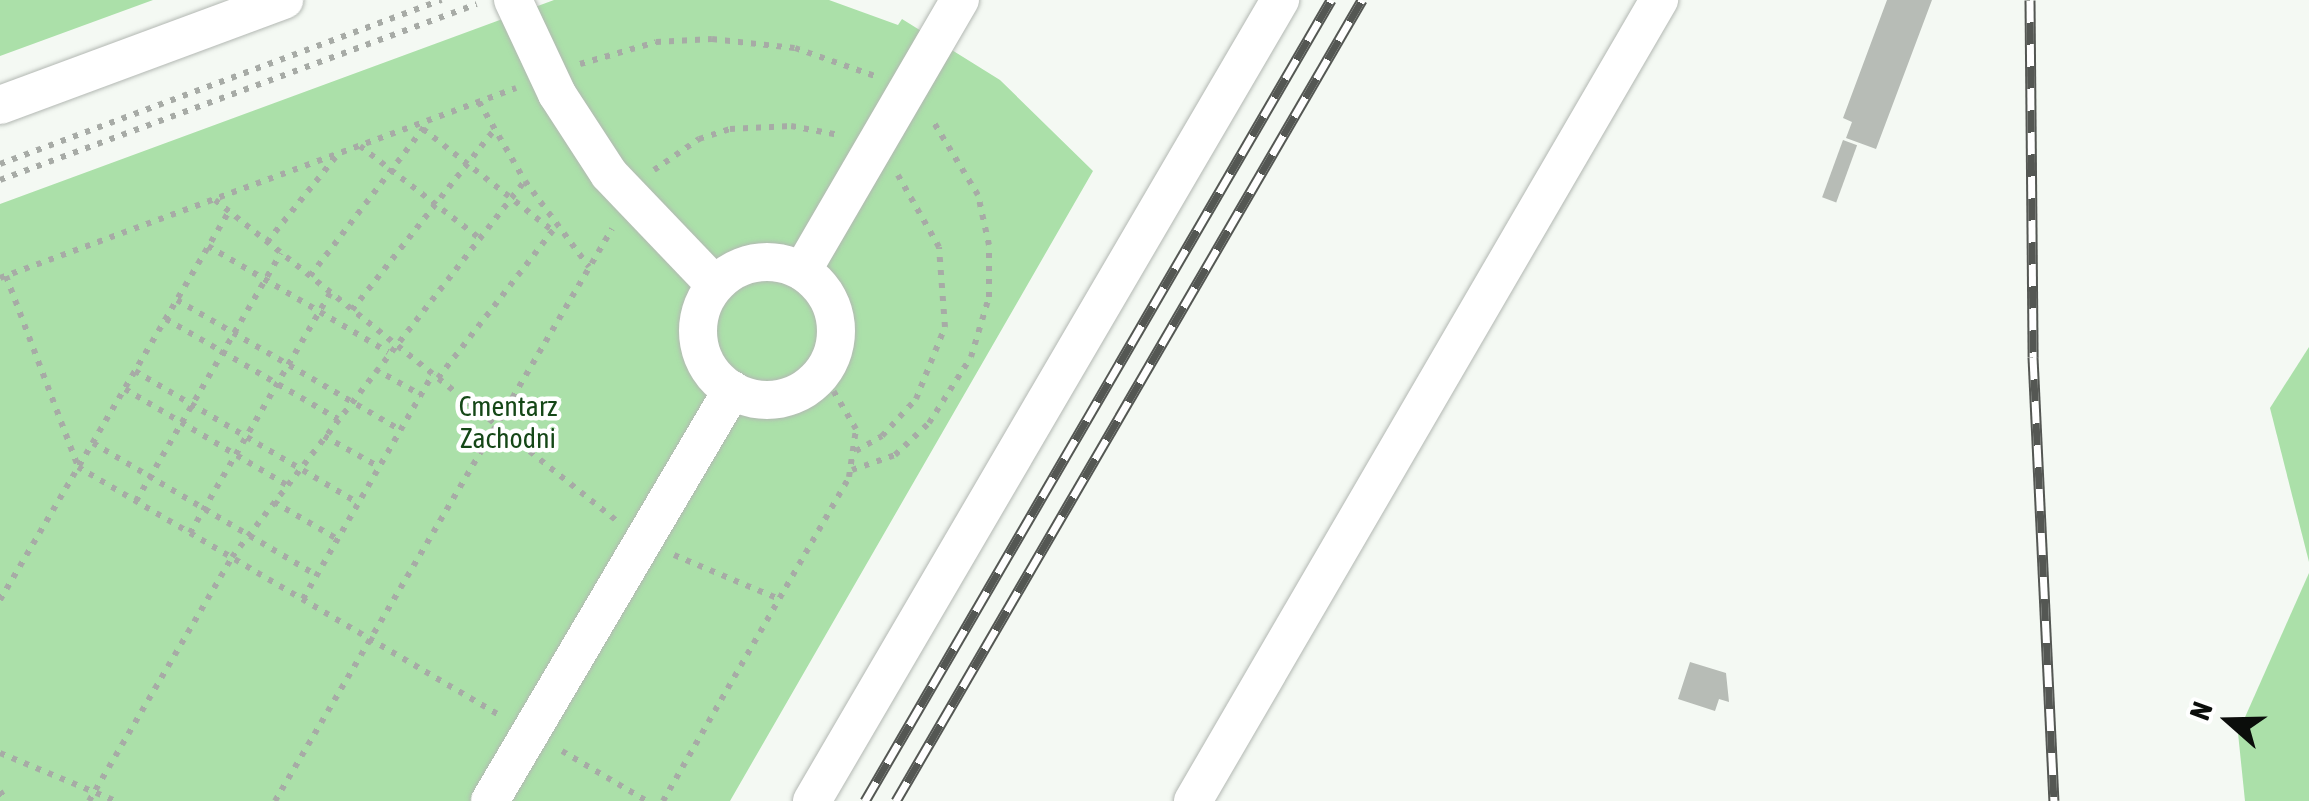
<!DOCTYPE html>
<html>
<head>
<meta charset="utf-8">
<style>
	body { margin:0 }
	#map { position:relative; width:2309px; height:801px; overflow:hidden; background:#f4f9f3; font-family:"Asap Condensed",sans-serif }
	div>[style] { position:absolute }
	.green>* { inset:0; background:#abe0a9 }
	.building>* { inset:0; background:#b7bcb6; transform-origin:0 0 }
	.path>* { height:6px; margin-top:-3px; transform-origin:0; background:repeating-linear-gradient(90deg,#a7aba6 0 5px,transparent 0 13px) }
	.roads { filter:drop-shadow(0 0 2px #b3b8b3) drop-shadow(0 0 2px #b3b8b3) }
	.minor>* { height:38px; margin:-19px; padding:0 19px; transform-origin:19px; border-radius:19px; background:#fff }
	.minor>.ring { margin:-19px; padding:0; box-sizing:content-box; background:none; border:38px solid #fff; border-radius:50% }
	.rail>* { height:11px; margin-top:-5.5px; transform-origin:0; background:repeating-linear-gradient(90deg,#fff 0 22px,#545753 0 44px); box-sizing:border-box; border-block:2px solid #545753 }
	span { translate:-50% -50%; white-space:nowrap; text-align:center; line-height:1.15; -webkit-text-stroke:9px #fff; paint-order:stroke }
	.park-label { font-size:28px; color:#154717 }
	.north { position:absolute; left:2179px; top:671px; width:100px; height:100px; -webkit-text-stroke:8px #fff; paint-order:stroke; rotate:290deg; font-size:28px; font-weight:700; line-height:40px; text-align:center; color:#0b0d0b }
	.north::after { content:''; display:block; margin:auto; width:35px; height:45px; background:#0b0d0b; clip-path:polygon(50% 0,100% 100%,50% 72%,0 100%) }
</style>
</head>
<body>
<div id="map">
	<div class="green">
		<i style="clip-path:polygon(0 0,153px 0,0 56px)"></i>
		<i style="clip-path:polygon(554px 0,829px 0,898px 25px,902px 19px,1000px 80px,1093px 171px,730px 801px,0 801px,0 204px)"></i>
		<i style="clip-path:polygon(2309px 347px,2309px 562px,2270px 408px)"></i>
		<i style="clip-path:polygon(2309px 573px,2309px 801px,2245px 801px,2238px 733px)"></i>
	</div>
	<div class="building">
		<i style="clip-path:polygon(1887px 0,1932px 0,1876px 149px,1846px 138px,1852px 122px,1843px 118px)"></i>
		<i style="left:1843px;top:140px;width:15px;height:61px;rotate:20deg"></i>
		<i style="clip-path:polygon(1690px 662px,1726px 673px,1729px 702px,1719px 699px,1715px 711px,1678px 699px)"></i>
	</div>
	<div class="path">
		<i style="left:580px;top:64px;width:79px;rotate:-16.1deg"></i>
		<i style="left:656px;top:42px;width:56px;rotate:-3.1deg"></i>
		<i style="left:712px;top:39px;width:83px;rotate:6.2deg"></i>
		<i style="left:795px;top:48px;width:88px;rotate:19.3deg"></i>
		<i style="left:479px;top:102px;width:91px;rotate:59.8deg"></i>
		<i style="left:525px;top:181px;width:107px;rotate:53.3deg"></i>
		<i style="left:423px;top:129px;width:165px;rotate:38.1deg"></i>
		<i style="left:360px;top:146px;width:150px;rotate:37.7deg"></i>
		<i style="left:0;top:164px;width:471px;rotate:-20.4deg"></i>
		<i style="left:654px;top:170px;width:55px;rotate:-34.6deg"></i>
		<i style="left:699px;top:139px;width:33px;rotate:-18deg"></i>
		<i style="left:730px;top:129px;width:61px;rotate:-2.8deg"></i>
		<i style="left:791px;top:126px;width:49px;rotate:10.6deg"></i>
		<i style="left:0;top:180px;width:508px;rotate:-20.25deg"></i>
		<i style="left:215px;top:200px;width:514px;rotate:38.61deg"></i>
		<i style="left:267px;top:242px;width:113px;rotate:-51.1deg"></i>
		<i style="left:208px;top:246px;width:209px;rotate:30.5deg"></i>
		<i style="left:6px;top:276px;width:204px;rotate:69.3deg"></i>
		<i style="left:78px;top:467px;width:489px;rotate:30.5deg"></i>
		<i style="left:310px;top:276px;width:195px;rotate:-52.5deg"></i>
		<i style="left:0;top:278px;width:550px;rotate:-20.21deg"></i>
		<i style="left:177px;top:300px;width:258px;rotate:30.2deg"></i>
		<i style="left:352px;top:310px;width:231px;rotate:-51.7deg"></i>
		<i style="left:166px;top:319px;width:199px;rotate:30.2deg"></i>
		<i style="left:375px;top:369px;width:53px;rotate:29.5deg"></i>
		<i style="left:135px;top:371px;width:259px;rotate:30.6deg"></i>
		<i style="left:438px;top:378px;width:194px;rotate:-52.1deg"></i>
		<i style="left:125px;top:389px;width:188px;rotate:30.7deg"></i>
		<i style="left:324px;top:436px;width:63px;rotate:29.4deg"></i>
		<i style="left:93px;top:443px;width:259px;rotate:30.6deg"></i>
		<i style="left:856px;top:451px;width:30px;rotate:-30deg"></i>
		<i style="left:882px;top:436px;width:50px;rotate:-47.4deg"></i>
		<i style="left:916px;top:399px;width:78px;rotate:-68.1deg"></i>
		<i style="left:945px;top:327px;width:80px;rotate:-94.3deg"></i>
		<i style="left:939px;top:247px;width:83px;rotate:-119.7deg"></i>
		<i style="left:852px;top:470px;width:46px;rotate:-19.2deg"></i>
		<i style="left:895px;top:455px;width:47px;rotate:-43.3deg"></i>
		<i style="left:929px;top:423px;width:78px;rotate:-57.5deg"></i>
		<i style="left:971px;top:357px;width:63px;rotate:-73.3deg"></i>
		<i style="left:989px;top:297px;width:52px;rotate:-90deg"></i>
		<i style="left:989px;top:245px;width:51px;rotate:-102.4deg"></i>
		<i style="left:978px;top:195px;width:90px;rotate:-121.4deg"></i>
		<i style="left:136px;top:501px;width:287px;rotate:-59.7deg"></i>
		<i style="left:274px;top:502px;width:73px;rotate:30.4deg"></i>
		<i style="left:190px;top:533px;width:278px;rotate:-59.7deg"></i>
		<i style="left:674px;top:555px;width:114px;rotate:22.7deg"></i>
		<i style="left:303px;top:599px;width:260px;rotate:-60deg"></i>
		<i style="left:0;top:600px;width:451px;rotate:-59.5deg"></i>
		<i style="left:562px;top:751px;width:99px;rotate:30.5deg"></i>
		<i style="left:0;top:753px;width:126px;rotate:22.5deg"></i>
		<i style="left:0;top:791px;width:12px;rotate:59deg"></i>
		<i style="left:89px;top:801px;width:283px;rotate:-59.6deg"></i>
		<i style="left:232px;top:557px;width:477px;rotate:-52.1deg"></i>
		<i style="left:275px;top:801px;width:664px;rotate:-59.5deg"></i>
		<i style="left:663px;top:801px;width:374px;rotate:-60.1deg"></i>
		<i style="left:849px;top:477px;width:49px;rotate:-81.7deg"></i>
		<i style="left:856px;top:429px;width:66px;rotate:-120.8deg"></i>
	</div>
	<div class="roads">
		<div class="minor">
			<i style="left:513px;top:0;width:104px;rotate:64.9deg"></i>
			<i style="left:557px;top:94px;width:95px;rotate:57deg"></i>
			<i style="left:609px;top:174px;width:153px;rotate:46.3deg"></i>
			<i style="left:0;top:105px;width:303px;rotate:-20.3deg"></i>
			<i class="ring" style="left:698px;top:262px;width:100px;height:100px"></i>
			<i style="left:802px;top:271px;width:314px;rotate:-59.8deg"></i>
			<i style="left:490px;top:801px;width:477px;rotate:-59.5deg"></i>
			<i style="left:812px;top:801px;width:928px;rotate:-59.7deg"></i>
			<i style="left:1193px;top:801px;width:927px;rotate:-59.81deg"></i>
		</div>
	</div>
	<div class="rail">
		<i style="left:2030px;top:0;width:357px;rotate:89.5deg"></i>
		<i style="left:2033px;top:357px;width:444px;rotate:87.3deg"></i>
		<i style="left:865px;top:801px;width:927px;rotate:-59.81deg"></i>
		<i style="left:896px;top:801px;width:927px;rotate:-59.81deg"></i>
	</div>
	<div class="park-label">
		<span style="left:508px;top:422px">Cmentarz<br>Zachodni</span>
	</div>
	<div class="north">N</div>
</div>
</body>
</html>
